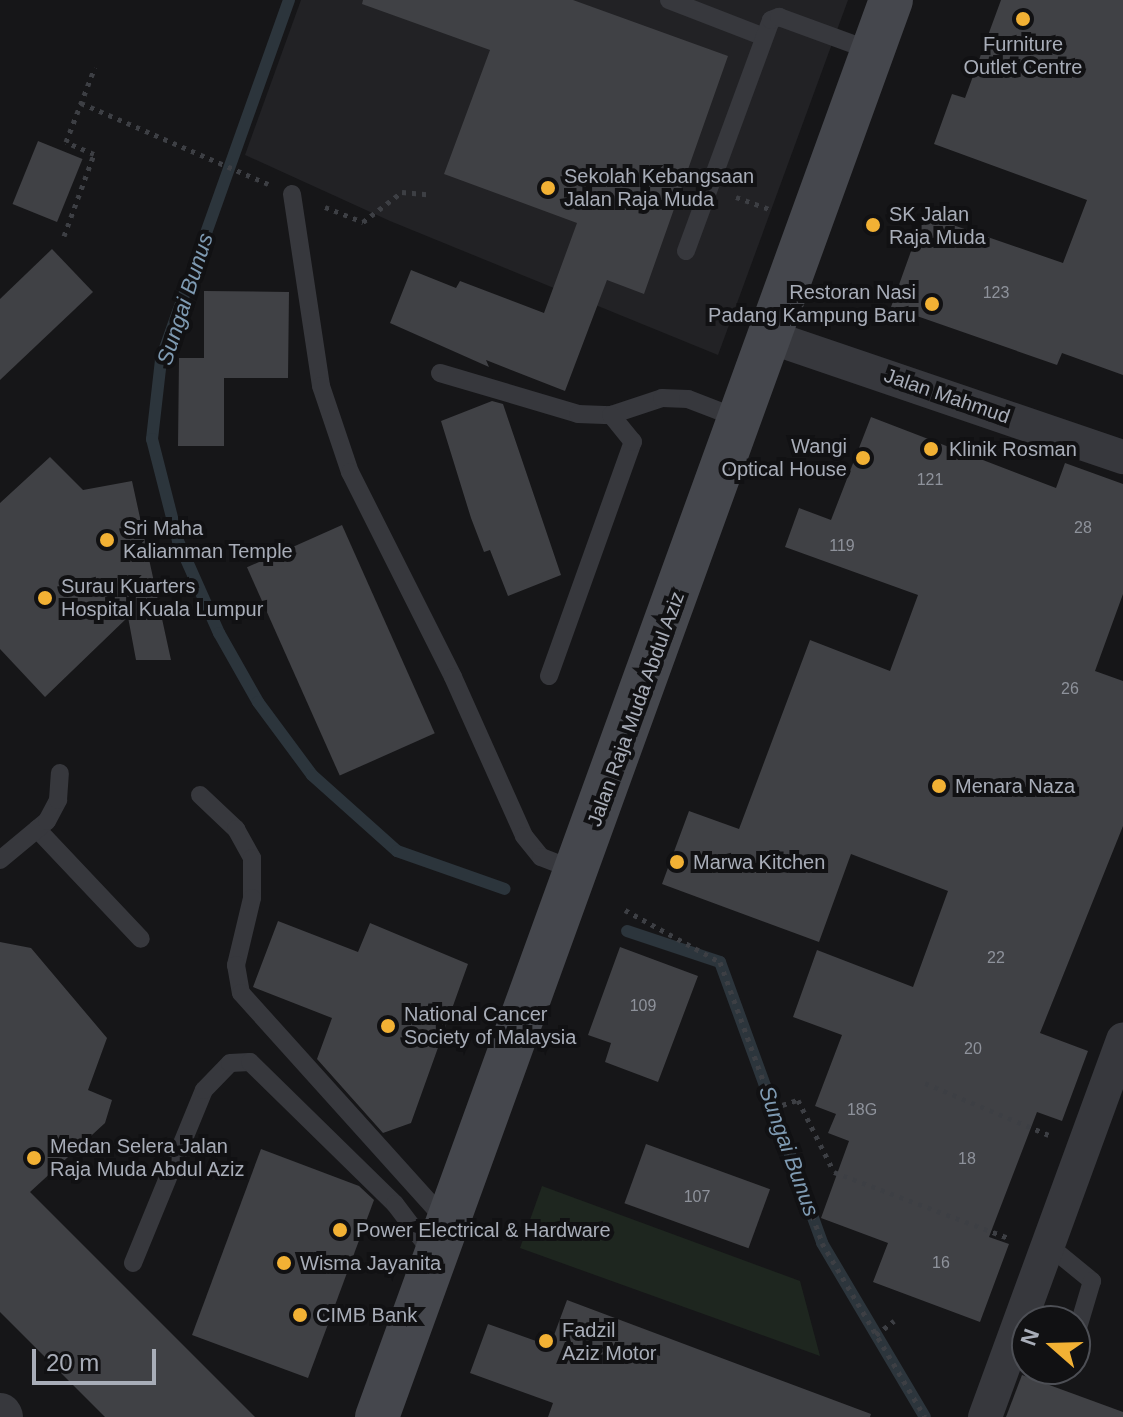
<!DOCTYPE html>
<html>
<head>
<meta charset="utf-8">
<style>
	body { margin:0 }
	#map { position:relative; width:1123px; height:1417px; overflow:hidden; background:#161618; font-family:Arial,sans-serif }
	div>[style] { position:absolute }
	.built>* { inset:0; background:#222225 }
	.green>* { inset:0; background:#1e261f }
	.stream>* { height:12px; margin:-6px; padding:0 6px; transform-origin:6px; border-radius:6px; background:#2c353c }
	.building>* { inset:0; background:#404145; transform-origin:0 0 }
	.path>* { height:5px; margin-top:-2.5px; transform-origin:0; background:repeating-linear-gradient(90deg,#3d3f44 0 4px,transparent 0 10px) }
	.service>* { height:18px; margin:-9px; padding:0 9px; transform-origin:9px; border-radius:9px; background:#37383d }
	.minor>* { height:34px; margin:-17px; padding:0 17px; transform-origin:17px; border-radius:17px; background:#37383d }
	.tertiary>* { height:44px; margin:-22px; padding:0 22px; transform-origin:22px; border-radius:22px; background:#37383d }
	.secondary>* { height:44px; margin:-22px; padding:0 22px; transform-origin:22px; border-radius:22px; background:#45474d }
	.dots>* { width:22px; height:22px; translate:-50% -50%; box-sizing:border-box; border:4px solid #111113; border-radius:50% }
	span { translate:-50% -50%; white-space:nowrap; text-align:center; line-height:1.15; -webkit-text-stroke:8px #111113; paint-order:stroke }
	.number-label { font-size:16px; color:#8e929b }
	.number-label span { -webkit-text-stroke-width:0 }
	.poi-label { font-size:20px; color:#a8adb8 }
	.left { translate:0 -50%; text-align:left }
	.right { translate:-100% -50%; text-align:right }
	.street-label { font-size:20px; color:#a8adb8 }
	.water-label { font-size:22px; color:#7f9bb3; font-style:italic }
	.north { position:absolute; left:1011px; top:1305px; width:80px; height:80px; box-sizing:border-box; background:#111113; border:2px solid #4d4f55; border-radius:50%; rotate:290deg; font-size:22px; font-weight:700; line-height:32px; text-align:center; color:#a8adb8 }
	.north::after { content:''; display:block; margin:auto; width:28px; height:36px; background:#f2b134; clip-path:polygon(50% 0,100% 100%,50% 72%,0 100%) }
	.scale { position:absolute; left:32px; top:1349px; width:124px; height:36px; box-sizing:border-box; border:4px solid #a8adb8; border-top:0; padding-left:10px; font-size:24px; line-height:28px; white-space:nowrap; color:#a8adb8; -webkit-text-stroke:6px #111113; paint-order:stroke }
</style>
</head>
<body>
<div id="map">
	<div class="built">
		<i style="clip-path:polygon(301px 0,848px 0,718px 355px,390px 221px,245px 155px)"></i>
	</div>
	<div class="green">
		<i style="clip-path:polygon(542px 1186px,800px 1281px,820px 1356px,520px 1248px)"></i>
	</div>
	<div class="stream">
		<i style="left:289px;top:0;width:382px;rotate:109.6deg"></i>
		<i style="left:161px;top:360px;width:80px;rotate:96.5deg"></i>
		<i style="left:152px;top:439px;width:105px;rotate:75.7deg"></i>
		<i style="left:178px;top:541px;width:101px;rotate:66deg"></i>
		<i style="left:219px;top:633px;width:79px;rotate:60.5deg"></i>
		<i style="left:258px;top:702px;width:91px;rotate:53.5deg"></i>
		<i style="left:312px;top:775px;width:114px;rotate:41.8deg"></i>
		<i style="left:397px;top:851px;width:114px;rotate:19.4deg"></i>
		<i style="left:627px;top:931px;width:98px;rotate:18.4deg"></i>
		<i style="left:720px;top:962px;width:299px;rotate:70deg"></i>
		<i style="left:822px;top:1243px;width:202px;rotate:59.4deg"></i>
	</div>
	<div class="building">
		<i style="clip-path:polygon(363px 0,573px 0,728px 56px,644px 294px,607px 280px,565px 391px,486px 360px,489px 367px,390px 323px,411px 270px,456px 288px,460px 281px,544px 313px,577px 223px,444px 174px,490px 50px,362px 4px)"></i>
		<i style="clip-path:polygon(1001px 0,1123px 0,1123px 375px,1062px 353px,1057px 365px,891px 307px,924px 215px,1063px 263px,1087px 200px,934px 144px,952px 94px,965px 98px)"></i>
		<i style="left:38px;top:141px;width:48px;height:68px;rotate:22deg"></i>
		<i style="clip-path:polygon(52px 249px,93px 292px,0 380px,0 299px)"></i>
		<i style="clip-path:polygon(204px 291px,289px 292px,288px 378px,224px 378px,224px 446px,178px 446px,179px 358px,204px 358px)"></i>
		<i style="clip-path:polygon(492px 401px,503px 404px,561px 575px,508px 596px,490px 550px,484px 552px,471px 518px,441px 421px)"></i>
		<i style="clip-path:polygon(871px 417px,1056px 488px,1065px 463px,1123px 484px,1123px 594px,1095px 671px,1123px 681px,1123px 826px,1040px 1033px,1088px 1051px,1062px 1121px,1037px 1112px,989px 1237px,1009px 1244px,980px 1322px,873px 1282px,888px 1243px,821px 1218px,849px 1141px,828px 1133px,836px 1114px,815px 1106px,842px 1035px,793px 1017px,817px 950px,913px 987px,948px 891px,851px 854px,819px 942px,662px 884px,689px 811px,739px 829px,810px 640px,890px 671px,918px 595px,785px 547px,799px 508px,831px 520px)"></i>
		<i style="clip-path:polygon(50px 457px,83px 490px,132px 481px,171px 660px,136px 660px,128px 617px,45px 697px,0 649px,0 503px)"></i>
		<i style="left:342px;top:525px;width:228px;height:104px;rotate:66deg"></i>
		<i style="clip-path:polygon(278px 921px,358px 952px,370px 923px,468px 964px,411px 1123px,383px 1133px,317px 1059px,332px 1018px,253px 987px)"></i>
		<i style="clip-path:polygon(0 942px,31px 948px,107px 1038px,88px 1090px,112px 1100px,105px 1123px,30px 1192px,255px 1417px,105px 1417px,0 1312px)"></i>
		<i style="clip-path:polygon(620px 947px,698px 976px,658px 1082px,605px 1062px,611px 1043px,588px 1035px)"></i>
		<i style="left:646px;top:1144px;width:132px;height:63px;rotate:20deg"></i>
		<i style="clip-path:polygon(261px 1149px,359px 1186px,374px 1200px,308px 1378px,192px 1335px)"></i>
		<i style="clip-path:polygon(567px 1300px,871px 1414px,870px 1417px,548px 1417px,553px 1403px,470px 1373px,488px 1324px,550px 1346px)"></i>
		<i style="clip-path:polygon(1022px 1375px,1123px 1412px,1123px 1417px,1006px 1417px)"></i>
	</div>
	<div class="path">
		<i style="left:81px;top:103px;width:204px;rotate:23.4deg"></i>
		<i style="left:736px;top:197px;width:37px;rotate:20deg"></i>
		<i style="left:325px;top:207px;width:41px;rotate:21.5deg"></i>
		<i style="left:363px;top:222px;width:49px;rotate:-37.6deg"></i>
		<i style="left:402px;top:192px;width:25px;rotate:5deg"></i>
		<i style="left:64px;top:236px;width:87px;rotate:-69.9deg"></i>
		<i style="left:94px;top:154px;width:30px;rotate:-157deg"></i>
		<i style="left:66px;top:142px;width:80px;rotate:-68.9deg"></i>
		<i style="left:625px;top:910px;width:108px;rotate:28.7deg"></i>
		<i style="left:720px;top:962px;width:299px;rotate:70deg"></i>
		<i style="left:822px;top:1243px;width:202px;rotate:59.4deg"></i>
		<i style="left:925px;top:1083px;width:134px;rotate:22.8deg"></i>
		<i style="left:773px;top:1108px;width:26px;rotate:-18deg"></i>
		<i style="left:798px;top:1100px;width:80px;rotate:63.4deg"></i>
		<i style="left:834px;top:1172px;width:189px;rotate:20.7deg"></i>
		<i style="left:876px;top:1335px;width:23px;rotate:-38deg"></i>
	</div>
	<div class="service">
		<i style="left:669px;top:0;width:100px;rotate:21.2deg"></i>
		<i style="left:292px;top:194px;width:194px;rotate:81.4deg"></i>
		<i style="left:321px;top:386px;width:91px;rotate:71.4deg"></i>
		<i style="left:350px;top:472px;width:229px;rotate:63.3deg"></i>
		<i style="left:453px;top:677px;width:174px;rotate:65.9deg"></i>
		<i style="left:524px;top:836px;width:27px;rotate:51deg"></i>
		<i style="left:541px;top:857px;width:39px;rotate:21deg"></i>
		<i style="left:686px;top:251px;width:246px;rotate:-69.8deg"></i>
		<i style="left:771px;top:20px;width:9px;rotate:-21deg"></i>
		<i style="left:779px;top:17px;width:99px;rotate:20.1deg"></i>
		<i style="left:440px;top:373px;width:144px;rotate:16.5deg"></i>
		<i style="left:578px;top:414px;width:33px;rotate:2deg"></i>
		<i style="left:611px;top:415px;width:54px;rotate:-18.4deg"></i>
		<i style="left:662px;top:398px;width:26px;rotate:2deg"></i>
		<i style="left:688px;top:399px;width:56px;rotate:21deg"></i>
		<i style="left:549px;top:676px;width:249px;rotate:-70.3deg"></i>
		<i style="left:633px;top:442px;width:35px;rotate:-129deg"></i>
		<i style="left:200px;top:795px;width:50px;rotate:43.4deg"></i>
		<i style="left:236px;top:829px;width:33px;rotate:61deg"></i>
		<i style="left:252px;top:858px;width:40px;rotate:90deg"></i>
		<i style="left:252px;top:898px;width:69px;rotate:103.4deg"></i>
		<i style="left:236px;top:965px;width:28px;rotate:80deg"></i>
		<i style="left:241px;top:993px;width:308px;rotate:48deg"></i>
		<i style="left:37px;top:829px;width:151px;rotate:46.6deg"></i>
		<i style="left:0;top:860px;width:61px;rotate:-39.7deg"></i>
		<i style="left:47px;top:821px;width:24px;rotate:-62deg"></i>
		<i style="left:58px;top:800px;width:27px;rotate:-86deg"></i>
		<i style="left:1048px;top:1245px;width:57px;rotate:39.3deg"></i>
		<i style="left:1092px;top:1281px;width:59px;rotate:106.6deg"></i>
		<i style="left:133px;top:1263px;width:187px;rotate:-67.7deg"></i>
		<i style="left:204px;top:1090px;width:37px;rotate:-46deg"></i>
		<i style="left:230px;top:1063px;width:20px;rotate:-3deg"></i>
		<i style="left:250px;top:1062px;width:203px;rotate:44.4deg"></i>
		<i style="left:395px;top:1204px;width:63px;rotate:52.8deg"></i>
	</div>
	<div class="minor">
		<i style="left:770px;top:337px;width:373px;rotate:18.8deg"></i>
		<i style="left:985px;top:1417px;width:402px;rotate:-69.9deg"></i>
	</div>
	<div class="tertiary">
		<i style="left:0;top:1415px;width:2px;rotate:63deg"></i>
	</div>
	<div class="secondary">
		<i style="left:377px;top:1417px;width:1507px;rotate:-70.06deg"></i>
	</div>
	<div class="dots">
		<i style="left:1023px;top:19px;background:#f2b134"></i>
		<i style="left:548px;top:188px;background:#f2b134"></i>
		<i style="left:873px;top:225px;background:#f2b134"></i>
		<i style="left:932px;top:304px;background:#f2b134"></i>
		<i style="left:931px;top:449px;background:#f2b134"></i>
		<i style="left:863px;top:458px;background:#f2b134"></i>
		<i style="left:107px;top:540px;background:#f2b134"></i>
		<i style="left:45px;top:598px;background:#f2b134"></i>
		<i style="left:939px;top:786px;background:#f2b134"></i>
		<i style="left:677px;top:862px;background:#f2b134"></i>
		<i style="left:388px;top:1026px;background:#f2b134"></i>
		<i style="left:34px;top:1158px;background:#f2b134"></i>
		<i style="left:340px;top:1230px;background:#f2b134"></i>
		<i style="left:284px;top:1263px;background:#f2b134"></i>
		<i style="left:300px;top:1315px;background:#f2b134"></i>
		<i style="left:546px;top:1341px;background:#f2b134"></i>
	</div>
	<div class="number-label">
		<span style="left:996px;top:293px">123</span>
		<span style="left:930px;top:480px">121</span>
		<span style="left:1083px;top:528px">28</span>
		<span style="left:842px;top:546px">119</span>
		<span style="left:1070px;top:689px">26</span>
		<span style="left:996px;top:958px">22</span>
		<span style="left:643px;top:1006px">109</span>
		<span style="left:973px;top:1049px">20</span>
		<span style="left:862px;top:1110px">18G</span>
		<span style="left:967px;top:1159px">18</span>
		<span style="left:697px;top:1197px">107</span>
		<span style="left:941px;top:1263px">16</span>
	</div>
	<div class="poi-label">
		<span style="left:1023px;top:56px">Furniture<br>Outlet Centre</span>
		<span class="left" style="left:564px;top:188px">Sekolah Kebangsaan<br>Jalan Raja Muda</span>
		<span class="left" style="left:889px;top:226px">SK Jalan<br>Raja Muda</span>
		<span class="right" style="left:916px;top:304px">Restoran Nasi<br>Padang Kampung Baru</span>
		<span class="right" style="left:847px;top:458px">Wangi<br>Optical House</span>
		<span class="left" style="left:949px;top:449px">Klinik Rosman</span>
		<span class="left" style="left:123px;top:540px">Sri Maha<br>Kaliamman Temple</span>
		<span class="left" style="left:61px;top:598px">Surau Kuarters<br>Hospital Kuala Lumpur</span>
		<span class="left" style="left:955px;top:786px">Menara Naza</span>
		<span class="left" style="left:693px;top:862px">Marwa Kitchen</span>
		<span class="left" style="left:404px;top:1026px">National Cancer<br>Society of Malaysia</span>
		<span class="left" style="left:50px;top:1158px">Medan Selera Jalan<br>Raja Muda Abdul Aziz</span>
		<span class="left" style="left:356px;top:1230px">Power Electrical &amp; Hardware</span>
		<span class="left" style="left:300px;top:1263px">Wisma Jayanita</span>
		<span class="left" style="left:316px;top:1315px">CIMB Bank</span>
		<span class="left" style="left:562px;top:1342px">Fadzil<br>Aziz Motor</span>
	</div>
	<div class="street-label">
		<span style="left:947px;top:396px;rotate:19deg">Jalan Mahmud</span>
		<span style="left:636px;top:709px;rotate:-70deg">Jalan Raja Muda Abdul Aziz</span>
	</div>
	<div class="water-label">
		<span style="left:185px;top:299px;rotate:-72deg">Sungai Bunus</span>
		<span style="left:789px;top:1151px;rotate:70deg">Sungai Bunus</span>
	</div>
	<div class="north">N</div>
	<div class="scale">20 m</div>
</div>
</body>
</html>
